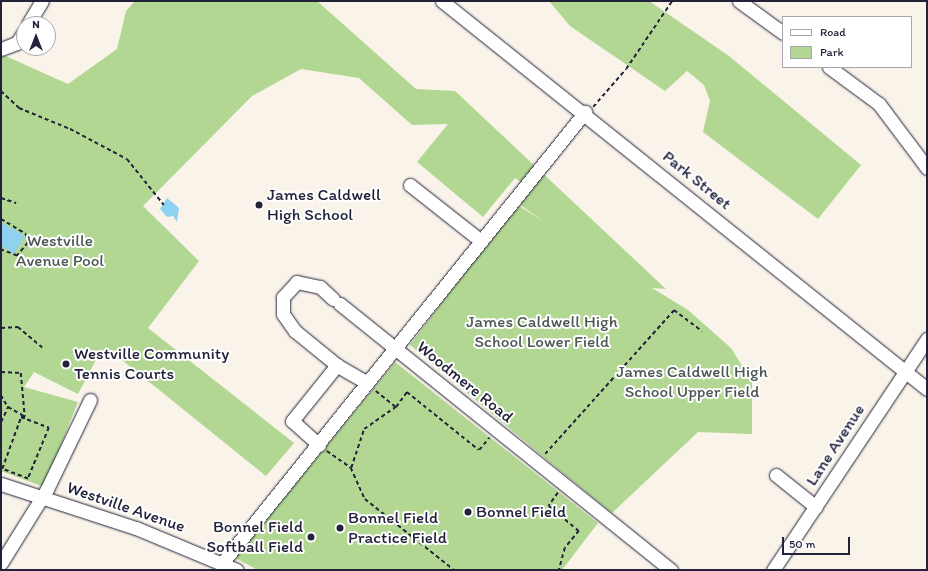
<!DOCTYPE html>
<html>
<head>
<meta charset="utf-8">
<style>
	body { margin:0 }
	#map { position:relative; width:928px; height:571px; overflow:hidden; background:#f9f3ea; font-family:Itim,sans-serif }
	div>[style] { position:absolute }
	.green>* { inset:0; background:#b2d792 }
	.water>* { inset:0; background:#8ed2f0 }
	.path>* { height:1.5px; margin-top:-0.75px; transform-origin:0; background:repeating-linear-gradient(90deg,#22223b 0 4px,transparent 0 7px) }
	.roads { filter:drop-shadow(0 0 1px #22223b) drop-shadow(0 0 1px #22223b) }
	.minor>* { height:13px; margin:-6.5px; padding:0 6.5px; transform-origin:6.5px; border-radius:6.5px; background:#fff }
	.dots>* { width:11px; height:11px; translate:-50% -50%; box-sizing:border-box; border:2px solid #fff; border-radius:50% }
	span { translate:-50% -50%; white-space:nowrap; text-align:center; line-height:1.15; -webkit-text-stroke:4px #fff; paint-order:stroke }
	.street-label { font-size:17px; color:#22223b }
	.poi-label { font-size:17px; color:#22223b }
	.left { translate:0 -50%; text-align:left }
	.right { translate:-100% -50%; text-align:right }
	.park-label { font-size:17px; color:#4d5855 }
	.frame { position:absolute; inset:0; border:2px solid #22223b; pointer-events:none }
	.legend { position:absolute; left:782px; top:16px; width:130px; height:52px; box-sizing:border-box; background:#fff; border:1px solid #a7a7b1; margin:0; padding:5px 7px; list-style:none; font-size:12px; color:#22223b }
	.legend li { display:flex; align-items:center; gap:8px; height:20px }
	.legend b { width:20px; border:1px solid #a7a7b1 }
	.north { position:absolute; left:16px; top:16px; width:40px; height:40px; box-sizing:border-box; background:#fff; border:1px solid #a7a7b1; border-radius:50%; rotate:0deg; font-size:11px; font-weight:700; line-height:16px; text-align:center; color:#22223b }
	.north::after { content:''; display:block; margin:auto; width:14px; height:18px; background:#22223b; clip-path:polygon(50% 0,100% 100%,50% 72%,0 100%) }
	.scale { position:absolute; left:782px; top:537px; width:68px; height:18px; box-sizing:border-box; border:2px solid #22223b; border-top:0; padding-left:5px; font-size:12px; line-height:14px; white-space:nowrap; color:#22223b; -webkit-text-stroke:3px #fff; paint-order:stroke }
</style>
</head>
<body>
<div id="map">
	<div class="green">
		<i style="clip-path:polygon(135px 1px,317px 1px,416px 89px,455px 91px,666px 289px,652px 288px,688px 310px,731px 348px,752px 382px,752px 434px,698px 432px,612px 513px,552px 464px,410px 345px,516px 204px,543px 221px,516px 202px,528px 187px,515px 178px,483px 217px,417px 162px,448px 124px,412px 125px,359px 78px,301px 69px,252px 96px,143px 206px,199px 261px,148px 328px,294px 443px,266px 476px,107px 348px,105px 359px,98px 356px,78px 394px,34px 372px,24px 387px,78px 402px,44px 487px,1px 471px,1px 54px,68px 84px,117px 49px,126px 11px)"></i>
		<i style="clip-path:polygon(549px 1px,649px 1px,729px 56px,861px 165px,818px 219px,703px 132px,710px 101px,704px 85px,687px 71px,665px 91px,570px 26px)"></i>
		<i style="clip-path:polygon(395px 362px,598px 523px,562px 570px,258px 570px,235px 558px)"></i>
	</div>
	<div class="water">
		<i style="clip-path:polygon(167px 198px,179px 208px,177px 222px,173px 216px,167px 217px,160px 209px)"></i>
		<i style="clip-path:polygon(1px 222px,25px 236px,14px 254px,1px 246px)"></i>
	</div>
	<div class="path">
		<i style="left:1px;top:91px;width:25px;rotate:43deg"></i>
		<i style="left:19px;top:108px;width:55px;rotate:22.4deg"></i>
		<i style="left:70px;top:129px;width:64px;rotate:27.8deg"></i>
		<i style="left:127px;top:159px;width:59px;rotate:51.2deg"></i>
		<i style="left:593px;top:107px;width:50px;rotate:-49deg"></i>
		<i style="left:626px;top:69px;width:82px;rotate:-55.9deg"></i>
		<i style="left:1px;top:198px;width:16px;rotate:18deg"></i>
		<i style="left:1px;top:219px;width:29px;rotate:31deg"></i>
		<i style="left:26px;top:234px;width:9px;rotate:77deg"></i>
		<i style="left:28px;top:243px;width:17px;rotate:130deg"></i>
		<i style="left:17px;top:256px;width:17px;rotate:-159deg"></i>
		<i style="left:1px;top:328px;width:17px;rotate:-3deg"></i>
		<i style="left:18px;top:327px;width:35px;rotate:40deg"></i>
		<i style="left:1px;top:372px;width:20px;rotate:3deg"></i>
		<i style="left:21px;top:373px;width:44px;rotate:84.8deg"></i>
		<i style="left:376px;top:391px;width:26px;rotate:39deg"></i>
		<i style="left:396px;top:407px;width:19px;rotate:-54deg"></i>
		<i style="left:407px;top:392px;width:92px;rotate:38.9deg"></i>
		<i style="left:479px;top:450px;width:16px;rotate:-50deg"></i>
		<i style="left:1px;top:395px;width:14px;rotate:60deg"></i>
		<i style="left:21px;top:417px;width:30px;rotate:21deg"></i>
		<i style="left:49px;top:428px;width:55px;rotate:112.4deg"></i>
		<i style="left:28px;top:479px;width:28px;rotate:-159deg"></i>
		<i style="left:2px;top:469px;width:55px;rotate:-69.9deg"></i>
		<i style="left:21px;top:417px;width:4px"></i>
		<i style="left:1px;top:422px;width:17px;rotate:-65deg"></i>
		<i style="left:8px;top:407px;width:20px;rotate:30deg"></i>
		<i style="left:327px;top:451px;width:29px;rotate:35deg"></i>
		<i style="left:351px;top:468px;width:34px;rotate:66deg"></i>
		<i style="left:365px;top:499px;width:114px;rotate:38.6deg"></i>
		<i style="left:545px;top:454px;width:193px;rotate:-48.1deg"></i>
		<i style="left:674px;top:310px;width:35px;rotate:37deg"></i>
		<i style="left:351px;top:468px;width:41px;rotate:-71.6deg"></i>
		<i style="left:364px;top:429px;width:39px;rotate:-35deg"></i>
		<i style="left:558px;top:493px;width:16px;rotate:125deg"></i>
		<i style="left:549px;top:506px;width:39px;rotate:40deg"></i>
		<i style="left:579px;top:531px;width:22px;rotate:129deg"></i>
		<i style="left:565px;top:548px;width:23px;rotate:105deg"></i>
	</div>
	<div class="roads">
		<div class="minor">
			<i style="left:442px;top:1px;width:621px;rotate:38.66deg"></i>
			<i style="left:739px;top:1px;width:54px;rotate:36deg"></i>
			<i style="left:28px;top:24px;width:27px;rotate:-59deg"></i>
			<i style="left:1px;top:49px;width:17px;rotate:-21deg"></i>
			<i style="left:17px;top:43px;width:13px;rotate:-58deg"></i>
			<i style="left:829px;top:67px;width:62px;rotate:36.5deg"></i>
			<i style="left:879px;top:104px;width:80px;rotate:53.1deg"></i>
			<i style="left:410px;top:185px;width:89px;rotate:38.2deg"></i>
			<i style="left:333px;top:299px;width:18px;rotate:-137deg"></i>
			<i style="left:320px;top:287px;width:24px;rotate:-168deg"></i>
			<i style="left:297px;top:282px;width:21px;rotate:133deg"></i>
			<i style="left:283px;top:297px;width:17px;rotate:90deg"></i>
			<i style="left:283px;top:314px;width:21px;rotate:55deg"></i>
			<i style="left:295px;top:331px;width:55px;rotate:39.1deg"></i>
			<i style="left:338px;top:366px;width:34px;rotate:30deg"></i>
			<i style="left:340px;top:304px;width:425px;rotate:38.8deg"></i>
			<i style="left:319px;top:445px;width:36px;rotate:-138deg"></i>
			<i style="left:292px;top:421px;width:72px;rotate:-51.2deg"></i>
			<i style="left:776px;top:475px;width:51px;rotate:38.7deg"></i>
			<i style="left:1px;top:484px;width:142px;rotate:18.1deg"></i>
			<i style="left:136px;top:528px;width:109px;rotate:22.6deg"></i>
			<i style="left:223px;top:562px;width:578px;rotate:-51.19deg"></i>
			<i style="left:1px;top:563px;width:87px;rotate:-58.1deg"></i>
			<i style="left:47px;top:489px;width:99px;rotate:-64.2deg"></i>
			<i style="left:773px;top:570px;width:278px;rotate:-56.3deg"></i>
		</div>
	</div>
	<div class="dots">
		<i style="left:259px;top:205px;background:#22223b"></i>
		<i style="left:66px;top:364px;background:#22223b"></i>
		<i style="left:468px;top:512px;background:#22223b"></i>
		<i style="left:340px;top:528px;background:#22223b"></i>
		<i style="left:311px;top:537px;background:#22223b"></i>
	</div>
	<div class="street-label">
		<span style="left:697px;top:180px;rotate:39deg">Park Street</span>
		<span style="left:465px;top:382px;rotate:39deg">Woodmere Road</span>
		<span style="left:835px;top:445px;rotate:-57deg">Lane Avenue</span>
		<span style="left:126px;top:507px;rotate:19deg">Westville Avenue</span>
	</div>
	<div class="poi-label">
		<span class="left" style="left:267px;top:205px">James Caldwell<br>High School</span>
		<span class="left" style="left:74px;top:364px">Westville Community<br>Tennis Courts</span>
		<span class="left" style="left:476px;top:512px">Bonnel Field</span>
		<span class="left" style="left:348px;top:528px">Bonnel Field<br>Practice Field</span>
		<span class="right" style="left:303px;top:537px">Bonnel Field<br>Softball Field</span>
	</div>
	<div class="park-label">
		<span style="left:60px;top:251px">Westville<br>Avenue Pool</span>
		<span style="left:542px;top:332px">James Caldwell High<br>School Lower Field</span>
		<span style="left:692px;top:382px">James Caldwell High<br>School Upper Field</span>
	</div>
	<div class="frame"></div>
	<ul class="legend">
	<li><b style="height:5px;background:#fff"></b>Road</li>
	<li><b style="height:11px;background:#b2d792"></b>Park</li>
	</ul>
	<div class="north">N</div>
	<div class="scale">50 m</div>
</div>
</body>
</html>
